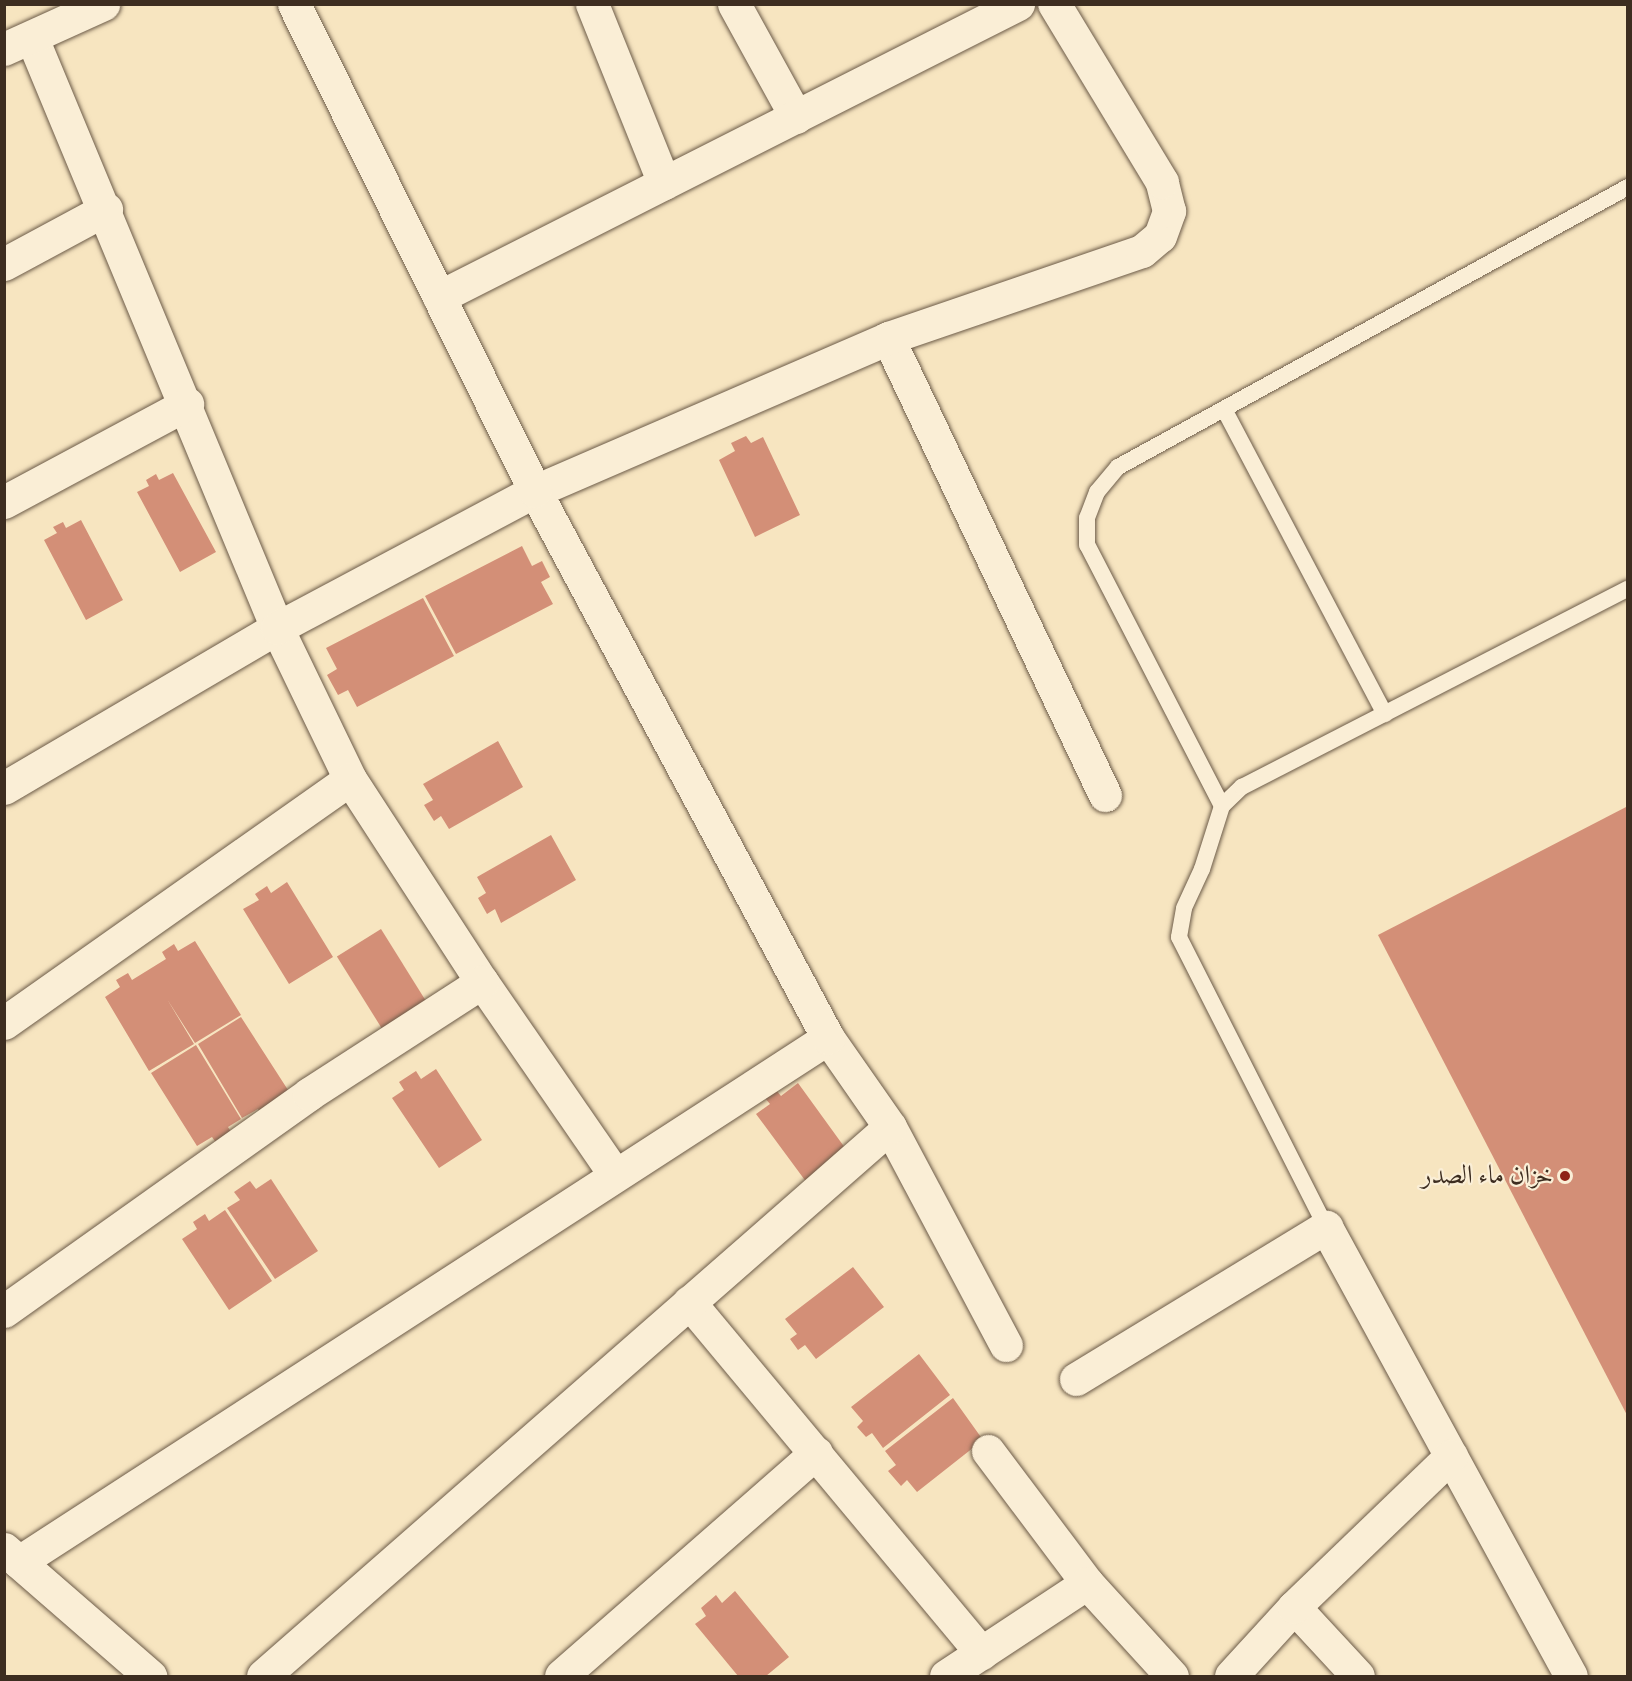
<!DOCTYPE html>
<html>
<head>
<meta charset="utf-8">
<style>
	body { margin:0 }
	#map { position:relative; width:1632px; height:1681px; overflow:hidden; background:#f7e5c0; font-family:"IM FELL Double Pica",Amiri,serif }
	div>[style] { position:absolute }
	.building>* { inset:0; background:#d38f77; transform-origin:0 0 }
	.roads { filter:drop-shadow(0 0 2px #6c5b48) drop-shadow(0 0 2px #6c5b48) }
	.lane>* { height:16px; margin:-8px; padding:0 8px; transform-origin:8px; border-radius:8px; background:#faeed6 }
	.street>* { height:33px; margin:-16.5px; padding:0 16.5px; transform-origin:16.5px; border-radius:16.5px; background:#faeed6 }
	.secondary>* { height:33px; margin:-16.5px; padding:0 16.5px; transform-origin:16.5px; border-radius:16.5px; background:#faeed6 }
	.dots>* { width:16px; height:16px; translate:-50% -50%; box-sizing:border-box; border:3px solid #faeed6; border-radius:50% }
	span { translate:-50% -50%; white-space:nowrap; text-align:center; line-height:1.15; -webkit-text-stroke:4.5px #faeed6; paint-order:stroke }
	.poi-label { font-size:26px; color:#3d2d20 }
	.right { translate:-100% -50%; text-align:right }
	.frame { position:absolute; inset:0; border:6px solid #3d2d20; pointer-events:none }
</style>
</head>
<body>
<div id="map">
	<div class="building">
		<i style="clip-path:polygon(746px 436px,751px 443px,763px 437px,800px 515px,755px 537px,719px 460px,735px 451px,731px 443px)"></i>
		<i style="clip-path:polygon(173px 473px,216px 552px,180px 572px,137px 492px,149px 486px,146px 480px,156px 474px,159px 480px)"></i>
		<i style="clip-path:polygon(81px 520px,123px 600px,86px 620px,44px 540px,57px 533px,53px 527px,63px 522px,66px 528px)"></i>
		<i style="clip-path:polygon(522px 546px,532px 566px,542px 561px,550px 577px,541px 582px,553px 604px,456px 654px,425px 596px)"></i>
		<i style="clip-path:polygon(423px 598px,454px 656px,357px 707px,348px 690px,338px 695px,327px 675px,337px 669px,326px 648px)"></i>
		<i style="clip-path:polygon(498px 741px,523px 787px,449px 829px,441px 816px,434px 821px,424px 805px,433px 800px,423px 784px)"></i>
		<i style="clip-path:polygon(1628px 806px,1628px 1417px,1378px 935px)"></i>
		<i style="clip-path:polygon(551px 835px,576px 880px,501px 923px,495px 909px,487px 914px,478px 898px,486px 893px,477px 877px)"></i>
		<i style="clip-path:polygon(287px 882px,333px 957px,289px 984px,243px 909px,259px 900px,255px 894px,267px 886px,271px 893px)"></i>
		<i style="left:381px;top:929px;width:86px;height:52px;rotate:58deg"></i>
		<i style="clip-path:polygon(195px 941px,241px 1015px,195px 1043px,167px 999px,194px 1044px,149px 1071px,105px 997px,120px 987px,116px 980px,128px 973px,132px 980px,166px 959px,162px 952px,174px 944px,178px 951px)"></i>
		<i style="clip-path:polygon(241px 1017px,288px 1090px,262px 1116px,258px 1109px,242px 1118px,198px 1044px)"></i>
		<i style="clip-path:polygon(196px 1045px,241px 1119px,228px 1127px,233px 1135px,217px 1144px,212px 1137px,197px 1146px,151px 1073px)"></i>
		<i style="clip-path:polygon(436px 1069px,482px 1140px,439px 1168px,392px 1098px,404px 1090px,399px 1082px,416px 1071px,421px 1079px)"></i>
		<i style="clip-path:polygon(798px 1083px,848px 1152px,807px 1183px,756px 1114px,770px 1104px,765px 1098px,776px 1090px,781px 1096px)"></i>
		<i style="clip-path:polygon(271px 1179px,318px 1251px,275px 1279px,227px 1208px,240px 1200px,234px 1192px,250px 1181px,256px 1189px)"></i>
		<i style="clip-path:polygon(225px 1210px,272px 1281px,229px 1310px,182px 1239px,197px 1229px,193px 1222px,205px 1214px,209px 1221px)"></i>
		<i style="clip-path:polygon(853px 1267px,884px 1307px,816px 1359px,805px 1345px,798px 1350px,790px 1339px,797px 1334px,785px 1319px)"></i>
		<i style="clip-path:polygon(919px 1354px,950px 1395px,883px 1448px,872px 1433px,866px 1437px,857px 1427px,863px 1421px,851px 1407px)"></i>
		<i style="clip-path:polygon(953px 1398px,983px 1440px,917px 1492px,907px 1480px,901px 1486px,888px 1471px,896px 1465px,885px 1451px)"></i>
		<i style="clip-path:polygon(735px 1591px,789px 1657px,766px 1676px,738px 1676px,695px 1624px,706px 1616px,701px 1608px,716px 1595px,722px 1603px)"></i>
	</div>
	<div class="roads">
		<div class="lane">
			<i style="left:1224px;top:409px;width:345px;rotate:62.2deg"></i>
			<i style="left:1222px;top:806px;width:294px;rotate:-117.3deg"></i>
			<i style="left:1087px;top:545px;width:27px;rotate:-90deg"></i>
			<i style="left:1087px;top:518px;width:28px;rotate:-69deg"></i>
			<i style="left:1097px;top:492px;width:33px;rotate:-50deg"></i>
			<i style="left:1118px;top:467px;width:582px;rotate:-28.77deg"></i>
			<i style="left:1326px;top:1227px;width:325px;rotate:-116.9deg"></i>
			<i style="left:1179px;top:937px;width:29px;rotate:-80deg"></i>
			<i style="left:1184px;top:908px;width:43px;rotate:-65.2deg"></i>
			<i style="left:1202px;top:869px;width:66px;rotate:-72.4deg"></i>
			<i style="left:1222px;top:806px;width:28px;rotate:-44deg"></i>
			<i style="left:1242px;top:787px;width:434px;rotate:-27.2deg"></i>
		</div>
		<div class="street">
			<i style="left:592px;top:4px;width:193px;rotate:68.1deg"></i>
			<i style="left:734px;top:4px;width:129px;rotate:61.2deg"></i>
			<i style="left:32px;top:38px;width:639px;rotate:67.45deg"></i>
			<i style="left:277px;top:628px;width:168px;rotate:64.2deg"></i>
			<i style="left:350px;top:779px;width:242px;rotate:57deg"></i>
			<i style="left:482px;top:982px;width:234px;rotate:55.4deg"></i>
			<i style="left:4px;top:49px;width:109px;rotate:-24.4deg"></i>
			<i style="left:4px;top:264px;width:116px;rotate:-28.3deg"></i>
			<i style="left:439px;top:297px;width:649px;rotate:-26.84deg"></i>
			<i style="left:888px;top:338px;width:506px;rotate:64.6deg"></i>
			<i style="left:4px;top:502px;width:208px;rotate:-28.2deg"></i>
			<i style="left:4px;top:788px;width:316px;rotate:-30.4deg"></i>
			<i style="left:277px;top:628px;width:292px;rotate:-28deg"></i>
			<i style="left:535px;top:491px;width:385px;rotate:-23.4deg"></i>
			<i style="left:888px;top:338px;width:268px;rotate:-18.9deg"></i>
			<i style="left:1142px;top:251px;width:23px;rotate:-40deg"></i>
			<i style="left:1160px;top:236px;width:27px;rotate:-70deg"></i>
			<i style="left:1169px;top:211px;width:30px;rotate:-104deg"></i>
			<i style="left:1162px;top:182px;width:208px;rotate:-121.2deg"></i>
			<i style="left:4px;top:1023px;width:423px;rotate:-35.2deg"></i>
			<i style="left:890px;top:1127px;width:247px;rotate:62deg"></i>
			<i style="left:689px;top:1302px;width:457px;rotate:50.2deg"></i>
			<i style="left:4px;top:1311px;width:374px;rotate:-35.4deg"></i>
			<i style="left:309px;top:1094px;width:206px;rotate:-32.9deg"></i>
			<i style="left:1076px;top:1379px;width:293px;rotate:-31.3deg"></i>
			<i style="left:1326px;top:1227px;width:511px;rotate:61.38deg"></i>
			<i style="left:988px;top:1451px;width:165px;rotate:53.1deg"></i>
			<i style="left:1087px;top:1583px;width:126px;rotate:47.6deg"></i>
			<i style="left:19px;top:1562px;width:964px;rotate:-32.93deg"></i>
			<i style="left:1294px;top:1607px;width:94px;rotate:47.2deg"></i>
			<i style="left:263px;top:1676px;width:833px;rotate:-41.21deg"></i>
			<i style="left:890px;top:1127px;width:108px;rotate:-124.9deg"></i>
			<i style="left:828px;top:1038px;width:621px;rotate:-118.18deg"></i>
			<i style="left:535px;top:491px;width:543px;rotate:-116.33deg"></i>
			<i style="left:561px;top:1676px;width:339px;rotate:-41.2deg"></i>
			<i style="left:946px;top:1676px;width:169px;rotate:-33.4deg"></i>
			<i style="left:1231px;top:1676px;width:93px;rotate:-47.6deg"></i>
			<i style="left:1294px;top:1607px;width:218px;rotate:-43.9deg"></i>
		</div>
		<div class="secondary">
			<i style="left:4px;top:1549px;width:194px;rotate:41deg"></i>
		</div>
	</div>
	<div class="dots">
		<i style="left:1565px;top:1176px;background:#8f2418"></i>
	</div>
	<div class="poi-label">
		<span class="right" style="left:1553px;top:1176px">خزان ماء الصدر</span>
	</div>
	<div class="frame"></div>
</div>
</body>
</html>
